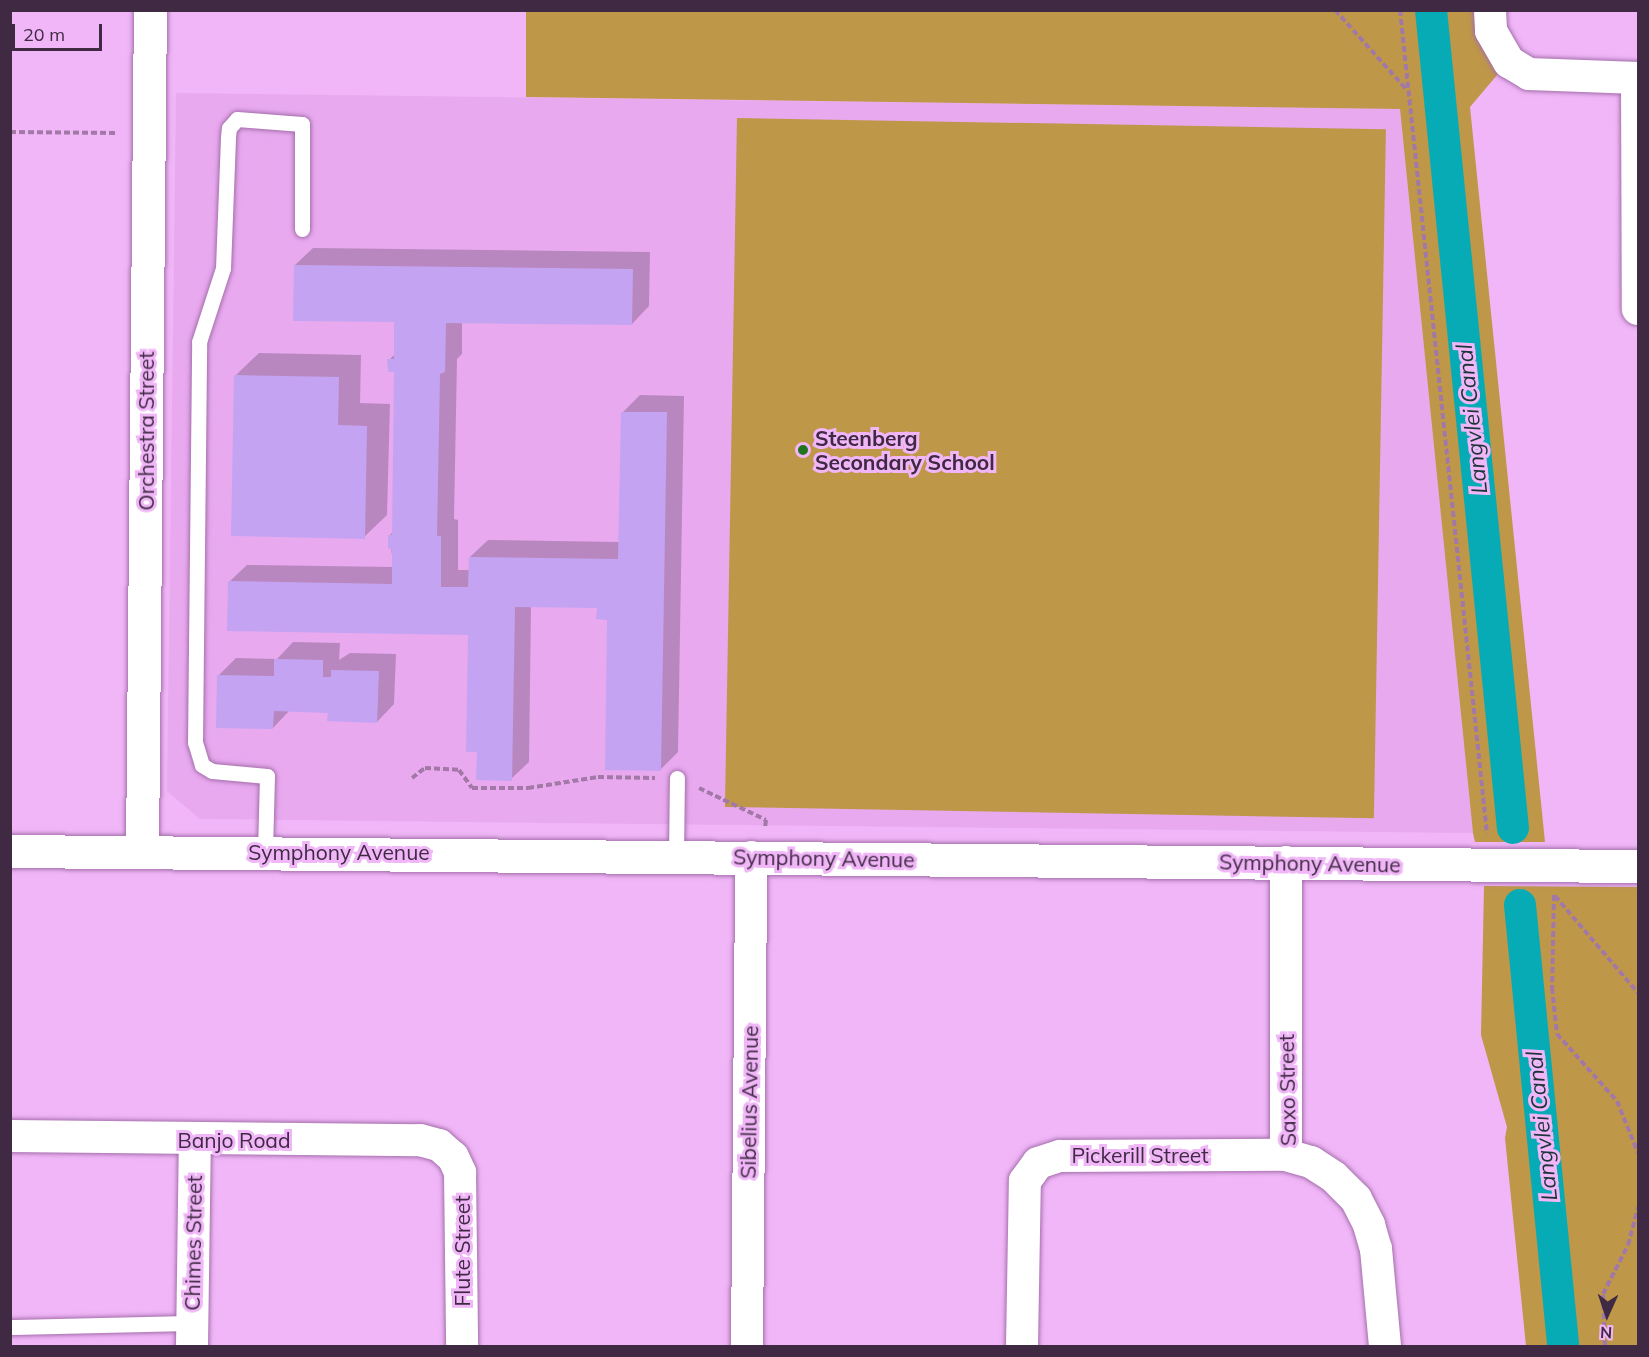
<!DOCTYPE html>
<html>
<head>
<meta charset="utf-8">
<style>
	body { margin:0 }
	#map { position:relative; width:1649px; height:1357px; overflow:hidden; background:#f0b6f7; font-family:Mulish,sans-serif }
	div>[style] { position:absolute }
	.built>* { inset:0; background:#e8a9ef }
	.green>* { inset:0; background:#bf9748; transform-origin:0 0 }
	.shadow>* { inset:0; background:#0003 }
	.canal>* { height:32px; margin:-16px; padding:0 16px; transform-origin:16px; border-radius:16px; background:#07abb5 }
	.building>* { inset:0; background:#c4a4f2 }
	.path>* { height:4px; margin-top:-2px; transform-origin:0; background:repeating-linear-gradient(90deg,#a278a7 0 6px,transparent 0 9px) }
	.roads { filter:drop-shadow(0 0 2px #a56fac) drop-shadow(0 0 2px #a56fac) }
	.lane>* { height:15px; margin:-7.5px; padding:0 7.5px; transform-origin:7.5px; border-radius:7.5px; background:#fff }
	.street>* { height:32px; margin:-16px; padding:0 16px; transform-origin:16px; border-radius:16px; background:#fff }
	.secondary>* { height:33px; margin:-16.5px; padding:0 16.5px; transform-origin:16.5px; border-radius:16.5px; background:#fff }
	.dots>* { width:16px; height:16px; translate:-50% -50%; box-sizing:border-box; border:3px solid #f0b6f7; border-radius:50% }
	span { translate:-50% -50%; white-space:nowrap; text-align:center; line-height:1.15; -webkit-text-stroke:6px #f0b6f7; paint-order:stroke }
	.street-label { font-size:21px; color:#3f2943 }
	.poi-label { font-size:21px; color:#3f2943; font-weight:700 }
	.left { translate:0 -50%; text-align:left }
	.water-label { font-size:22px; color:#193537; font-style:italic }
	.frame { position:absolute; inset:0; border:12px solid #3f2943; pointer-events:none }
	.north { position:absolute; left:1577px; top:1285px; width:60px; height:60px; -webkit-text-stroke:4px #f0b6f7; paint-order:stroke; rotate:183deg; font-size:16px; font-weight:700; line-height:24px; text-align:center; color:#3f2943 }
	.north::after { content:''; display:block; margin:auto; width:21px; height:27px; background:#3f2943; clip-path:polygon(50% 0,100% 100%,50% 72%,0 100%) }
	.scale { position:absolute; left:12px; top:24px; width:90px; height:27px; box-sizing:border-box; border:3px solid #3f2943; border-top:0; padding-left:8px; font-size:18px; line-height:21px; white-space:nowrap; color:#3f2943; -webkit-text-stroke:4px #f0b6f7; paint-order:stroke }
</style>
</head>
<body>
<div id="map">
	<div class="built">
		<i style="clip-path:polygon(176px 93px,1400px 109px,1473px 833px,200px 819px,167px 791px)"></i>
	</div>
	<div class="green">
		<i style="clip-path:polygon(526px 11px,1482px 11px,1503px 68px,1470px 107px,1545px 842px,1475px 842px,1473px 833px,1400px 109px,526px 97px)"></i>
		<i style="left:737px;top:118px;width:649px;height:689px;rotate:1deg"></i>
		<i style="clip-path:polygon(1484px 886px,1638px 887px,1638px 1346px,1526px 1346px,1505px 1138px,1507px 1127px,1481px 1035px)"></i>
	</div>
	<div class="shadow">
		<i style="clip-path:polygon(313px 248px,650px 252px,649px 306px,632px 324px,462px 322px,462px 354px,457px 359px,454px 519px,458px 520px,458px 570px,470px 570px,470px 557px,488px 540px,620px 542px,622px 413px,640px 395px,684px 396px,678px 752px,661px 769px,608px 618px,598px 607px,531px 606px,529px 762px,511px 779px,479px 750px,470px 634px,229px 582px,247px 565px,394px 567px,389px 536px,393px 532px,395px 371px,389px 360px,396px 353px,396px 321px,295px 265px)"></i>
		<i style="clip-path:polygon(259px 353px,361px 355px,360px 403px,390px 404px,387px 515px,364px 537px,236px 375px)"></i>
		<i style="clip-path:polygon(293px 642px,340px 643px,339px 660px,350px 653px,396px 654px,394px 704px,377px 722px,329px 711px,290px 710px,273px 728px,219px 675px,236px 658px,277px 659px)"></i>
	</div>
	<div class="canal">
		<i style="left:1431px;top:10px;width:822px;rotate:84.28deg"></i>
		<i style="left:1520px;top:905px;width:443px;rotate:84.4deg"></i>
	</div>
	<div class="building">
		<i style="clip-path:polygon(294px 265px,633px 269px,632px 325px,446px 323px,445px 372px,440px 374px,437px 536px,441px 536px,441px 587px,468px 587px,469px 557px,618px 559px,621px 412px,667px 412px,661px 771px,605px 770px,607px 620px,596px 619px,597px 608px,515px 607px,512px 781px,476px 780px,477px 752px,466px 752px,468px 635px,227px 631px,228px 581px,392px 584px,392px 550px,388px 548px,388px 535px,392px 535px,394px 372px,388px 372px,387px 359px,394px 359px,394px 322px,293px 321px)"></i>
		<i style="clip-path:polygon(234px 375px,339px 377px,338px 425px,367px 426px,365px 539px,231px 536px)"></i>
		<i style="clip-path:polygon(274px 659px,323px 660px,323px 677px,331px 677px,331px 670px,379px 671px,377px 723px,327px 721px,328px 713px,274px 711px,273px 729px,216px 728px,217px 675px,274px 676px)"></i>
	</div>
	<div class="path">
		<i style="left:1335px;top:10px;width:108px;rotate:48deg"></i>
		<i style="left:1400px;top:10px;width:828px;rotate:83.97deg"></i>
		<i style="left:10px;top:132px;width:108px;rotate:0.5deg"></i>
		<i style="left:412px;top:778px;width:16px;rotate:-38deg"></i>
		<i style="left:425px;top:768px;width:34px;rotate:3deg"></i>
		<i style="left:459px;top:770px;width:22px;rotate:54deg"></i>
		<i style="left:472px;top:788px;width:56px"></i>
		<i style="left:528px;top:788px;width:71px;rotate:-8.9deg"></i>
		<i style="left:598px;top:777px;width:57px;rotate:1deg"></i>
		<i style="left:699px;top:788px;width:74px;rotate:25.5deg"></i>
		<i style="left:766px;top:820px;width:8px;rotate:97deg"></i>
		<i style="left:1554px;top:895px;width:93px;rotate:91.2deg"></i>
		<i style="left:1552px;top:988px;width:46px;rotate:83.8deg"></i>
		<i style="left:1557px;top:1034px;width:90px;rotate:48.2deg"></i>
		<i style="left:1617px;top:1101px;width:56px;rotate:68deg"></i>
		<i style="left:1555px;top:896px;width:128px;rotate:49.4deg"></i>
		<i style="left:1605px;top:1346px;width:52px;rotate:-92.2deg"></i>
		<i style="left:1603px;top:1294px;width:55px;rotate:-63deg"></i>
		<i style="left:1628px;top:1245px;width:39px;rotate:-75deg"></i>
	</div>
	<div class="roads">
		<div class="lane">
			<i style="left:265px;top:852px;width:76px;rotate:-88.5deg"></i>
			<i style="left:267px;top:776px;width:55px;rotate:-174.8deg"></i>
			<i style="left:212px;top:771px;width:12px;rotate:-149deg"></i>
			<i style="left:202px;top:765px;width:24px;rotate:-107deg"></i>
			<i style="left:195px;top:742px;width:400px;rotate:-89.4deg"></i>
			<i style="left:199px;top:342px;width:78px;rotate:-72deg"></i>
			<i style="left:223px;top:268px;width:131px;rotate:-87.8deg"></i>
			<i style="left:228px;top:137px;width:9px;rotate:-84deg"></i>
			<i style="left:229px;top:128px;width:12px;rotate:-48deg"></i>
			<i style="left:237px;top:119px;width:65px;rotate:4.4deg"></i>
			<i style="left:302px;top:124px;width:105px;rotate:90deg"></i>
			<i style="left:676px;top:856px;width:78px;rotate:-89.3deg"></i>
			<i style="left:10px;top:1327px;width:183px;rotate:-1.3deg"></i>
		</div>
		<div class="street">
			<i style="left:1490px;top:10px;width:21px;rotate:87deg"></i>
			<i style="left:1491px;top:31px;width:36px;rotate:60deg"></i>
			<i style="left:1509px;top:62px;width:23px;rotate:31deg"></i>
			<i style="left:1529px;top:74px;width:109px;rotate:2.1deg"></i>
			<i style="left:1637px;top:78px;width:231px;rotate:89.8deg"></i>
			<i style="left:10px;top:1136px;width:410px;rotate:0.6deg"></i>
			<i style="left:420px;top:1140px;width:20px;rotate:15deg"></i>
			<i style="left:439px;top:1145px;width:18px;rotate:41deg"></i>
			<i style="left:453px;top:1157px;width:17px;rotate:65deg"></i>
			<i style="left:460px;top:1172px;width:174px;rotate:89.3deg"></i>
			<i style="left:1286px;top:1155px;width:293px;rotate:-90deg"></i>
			<i style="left:192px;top:1346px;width:206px;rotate:-89.2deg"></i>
			<i style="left:747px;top:1346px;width:489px;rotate:-89.5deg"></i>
			<i style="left:1022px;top:1346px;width:165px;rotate:-89deg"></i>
			<i style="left:1025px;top:1181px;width:22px;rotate:-54deg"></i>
			<i style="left:1038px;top:1163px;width:23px;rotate:-18deg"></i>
			<i style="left:1060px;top:1156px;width:226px;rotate:-0.3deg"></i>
			<i style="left:1286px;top:1155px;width:26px;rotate:16deg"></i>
			<i style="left:1311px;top:1162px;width:27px;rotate:33deg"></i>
			<i style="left:1334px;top:1177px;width:31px;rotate:45deg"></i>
			<i style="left:1356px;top:1199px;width:29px;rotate:63deg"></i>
			<i style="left:1369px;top:1225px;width:25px;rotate:74deg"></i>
			<i style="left:1376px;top:1249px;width:97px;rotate:84.7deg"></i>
		</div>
		<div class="secondary">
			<i style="left:10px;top:851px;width:1628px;rotate:0.53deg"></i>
			<i style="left:142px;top:852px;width:842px;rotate:-89.46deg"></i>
		</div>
	</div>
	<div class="dots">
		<i style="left:803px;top:450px;background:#21741e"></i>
	</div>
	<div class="street-label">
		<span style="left:146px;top:431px;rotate:-90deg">Orchestra Street</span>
		<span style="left:339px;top:852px">Symphony Avenue</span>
		<span style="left:824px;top:858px;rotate:1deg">Symphony Avenue</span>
		<span style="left:1310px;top:863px;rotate:1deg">Symphony Avenue</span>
		<span style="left:1287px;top:1090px;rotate:-91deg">Saxo Street</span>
		<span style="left:749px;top:1102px;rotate:-89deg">Sibelius Avenue</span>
		<span style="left:234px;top:1140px">Banjo Road</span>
		<span style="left:1140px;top:1155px">Pickerill Street</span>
		<span style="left:193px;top:1243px;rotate:-89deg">Chimes Street</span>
		<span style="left:462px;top:1251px;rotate:-90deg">Flute Street</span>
	</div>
	<div class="poi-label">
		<span class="left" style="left:815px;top:450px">Steenberg<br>Secondary School</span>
	</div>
	<div class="water-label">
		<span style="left:1472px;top:419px;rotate:-96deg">Langvlei Canal</span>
		<span style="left:1542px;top:1126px;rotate:-96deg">Langvlei Canal</span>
	</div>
	<div class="frame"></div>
	<div class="north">N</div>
	<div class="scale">20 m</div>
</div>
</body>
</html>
